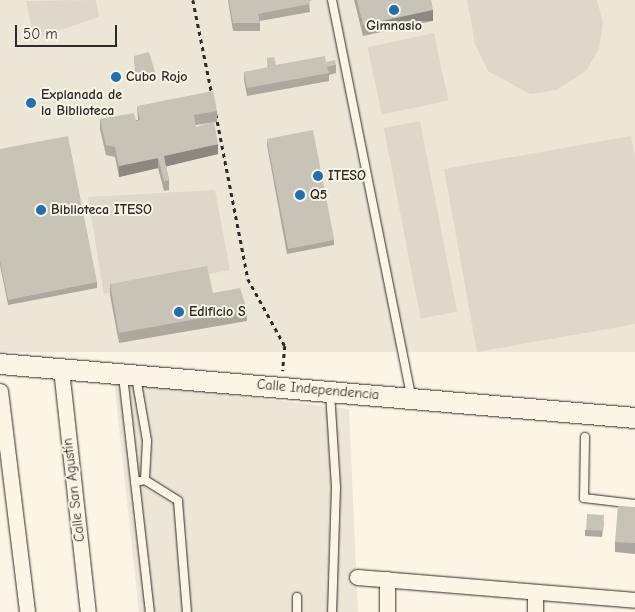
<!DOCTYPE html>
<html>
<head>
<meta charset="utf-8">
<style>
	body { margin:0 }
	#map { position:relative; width:635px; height:612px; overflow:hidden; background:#fcf5e5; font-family:"Comic Neue",sans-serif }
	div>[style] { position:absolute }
	.built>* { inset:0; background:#ece6d7; transform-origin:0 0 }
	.green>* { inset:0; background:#ded8ca; transform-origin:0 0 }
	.path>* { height:2.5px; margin-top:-1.25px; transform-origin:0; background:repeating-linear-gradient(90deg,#2b2b2b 0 4px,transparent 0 8px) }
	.roads { filter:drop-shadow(0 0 1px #2b2b2b) drop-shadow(0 0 1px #2b2b2b) }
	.service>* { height:8px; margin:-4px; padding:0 4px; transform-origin:4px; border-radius:4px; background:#fcf5e5 }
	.minor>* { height:15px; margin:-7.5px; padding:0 7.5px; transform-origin:7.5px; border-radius:7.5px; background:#fcf5e5 }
	.tertiary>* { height:20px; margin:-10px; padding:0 10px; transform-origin:10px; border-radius:10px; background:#fcf5e5 }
	.wall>* { inset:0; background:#aca89d }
	.shaded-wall>* { inset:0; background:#8c8880; transform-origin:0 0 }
	.building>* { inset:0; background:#c8c3b7; transform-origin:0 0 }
	.dots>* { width:14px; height:14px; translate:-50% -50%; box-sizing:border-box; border:2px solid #fcf5e5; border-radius:50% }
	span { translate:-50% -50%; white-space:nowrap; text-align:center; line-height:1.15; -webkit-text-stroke:4px #fcf5e5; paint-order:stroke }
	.poi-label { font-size:14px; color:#2b2b2b; font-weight:700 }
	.left { translate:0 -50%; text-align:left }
	.street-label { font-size:14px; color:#2b2b2b }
	.scale { position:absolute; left:15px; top:25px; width:102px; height:22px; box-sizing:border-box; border:2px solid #2b2b2b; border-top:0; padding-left:6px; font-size:15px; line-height:18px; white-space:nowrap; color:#2b2b2b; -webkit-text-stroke:4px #fcf5e5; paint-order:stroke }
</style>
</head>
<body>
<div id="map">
	<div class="built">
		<i style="left:0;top:0;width:635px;height:352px"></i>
		<i style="clip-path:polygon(114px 381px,349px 409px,358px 612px,139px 612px)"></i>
	</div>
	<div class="green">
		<i style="clip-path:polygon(96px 0,99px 17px,34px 39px,26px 1px)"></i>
		<i style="clip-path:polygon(467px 0,597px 0,603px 22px,599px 49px,586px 71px,556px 90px,530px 94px,488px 71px,475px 44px)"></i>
		<i style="left:434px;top:33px;width:69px;height:68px;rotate:78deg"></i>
		<i style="left:420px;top:121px;width:194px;height:37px;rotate:79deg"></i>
		<i style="clip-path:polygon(631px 136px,635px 159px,635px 324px,477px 352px,444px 169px)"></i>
		<i style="clip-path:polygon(215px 190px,230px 270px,104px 294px,88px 197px)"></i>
	</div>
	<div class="path">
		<i style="left:193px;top:0;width:96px;rotate:78.6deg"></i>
		<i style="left:216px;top:114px;width:168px;rotate:79deg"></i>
		<i style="left:248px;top:279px;width:77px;rotate:61.1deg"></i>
		<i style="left:285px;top:346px;width:25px;rotate:95deg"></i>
	</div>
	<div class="roads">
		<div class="service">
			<i style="left:332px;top:0;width:405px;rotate:78.7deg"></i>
			<i style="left:123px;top:376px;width:238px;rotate:83.5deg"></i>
			<i style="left:136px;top:377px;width:65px;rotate:80.2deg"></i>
			<i style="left:147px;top:441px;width:39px;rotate:93deg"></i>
			<i style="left:330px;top:392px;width:95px;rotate:86.4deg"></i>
			<i style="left:336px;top:487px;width:125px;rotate:91.8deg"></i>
			<i style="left:585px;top:437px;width:61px;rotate:90.9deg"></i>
			<i style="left:584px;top:498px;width:51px;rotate:6.7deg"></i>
			<i style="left:135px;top:482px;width:10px;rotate:-11deg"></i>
			<i style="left:145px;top:480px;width:39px;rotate:32deg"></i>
			<i style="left:178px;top:501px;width:111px;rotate:85.4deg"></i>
			<i style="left:297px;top:597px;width:15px;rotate:90deg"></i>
		</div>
		<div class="minor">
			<i style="left:61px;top:369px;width:244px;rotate:83.7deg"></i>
			<i style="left:0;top:391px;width:223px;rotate:83deg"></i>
			<i style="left:357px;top:577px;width:279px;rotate:4.7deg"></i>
			<i style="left:387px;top:579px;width:33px;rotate:90deg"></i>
			<i style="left:535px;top:612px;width:20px;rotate:-90deg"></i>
		</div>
		<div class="tertiary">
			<i style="left:0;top:364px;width:637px;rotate:4.86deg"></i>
		</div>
	</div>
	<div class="wall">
		<i style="clip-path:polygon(228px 0,312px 0,309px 1px,310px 12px,260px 21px,260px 31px,233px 31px)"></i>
		<i style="clip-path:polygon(354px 0,431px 0,433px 21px,363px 36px)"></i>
		<i style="clip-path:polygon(134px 56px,155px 77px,136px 82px)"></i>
		<i style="clip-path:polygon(267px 58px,276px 65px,326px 62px,336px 65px,336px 73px,329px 75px,329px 81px,247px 96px,244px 80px,244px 72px,268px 68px)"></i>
		<i style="clip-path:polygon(137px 106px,217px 111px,217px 122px,196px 125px,196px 127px,218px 154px,166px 166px,169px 180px,169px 190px,164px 191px,158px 168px,119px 177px,115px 157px,106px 155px,100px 129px,100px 119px,138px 120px)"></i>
		<i style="clip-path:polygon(267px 140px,334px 240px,334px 245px,287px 254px,267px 145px)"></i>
		<i style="clip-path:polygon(0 149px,97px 282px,97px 288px,8px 305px,0 265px)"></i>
		<i style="clip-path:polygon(110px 284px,213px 293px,247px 310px,247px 321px,119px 343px,110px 295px)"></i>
		<i style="clip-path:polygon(635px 507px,635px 554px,615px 552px,615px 542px)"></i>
		<i style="clip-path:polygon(604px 521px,602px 537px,585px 536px,585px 530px)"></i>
	</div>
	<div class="shaded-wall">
		<i style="left:433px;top:10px;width:11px;height:72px;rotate:90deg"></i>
		<i style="left:155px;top:72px;width:5px;height:20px;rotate:90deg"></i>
		<i style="clip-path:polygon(218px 144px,218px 154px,164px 167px,164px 156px)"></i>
		<i style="clip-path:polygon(158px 158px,158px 168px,119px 177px,119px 166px)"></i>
	</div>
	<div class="building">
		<i style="clip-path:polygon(229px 0,309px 0,310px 4px,258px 14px,260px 23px,233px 23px)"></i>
		<i style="clip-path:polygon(357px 0,431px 0,433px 10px,363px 25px)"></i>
		<i style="clip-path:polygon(149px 52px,155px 72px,136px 77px,134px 56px)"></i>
		<i style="clip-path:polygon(325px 56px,326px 62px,335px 60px,336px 65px,327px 67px,329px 73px,247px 88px,244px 72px,269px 67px,267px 58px,274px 57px,276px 65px)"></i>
		<i style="clip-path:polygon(213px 91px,217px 111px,194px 115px,196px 127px,214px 122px,218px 144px,164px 156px,169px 180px,164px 181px,158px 158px,119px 166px,115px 147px,106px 145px,100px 119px,134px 113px,136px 121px,140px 120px,137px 106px)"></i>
		<i style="left:313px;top:130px;width:112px;height:47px;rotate:79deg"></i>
		<i style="clip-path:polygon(68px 136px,97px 282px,8px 300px,0 260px,0 149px)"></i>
		<i style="clip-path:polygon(207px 266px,213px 293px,240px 288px,247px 310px,119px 333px,110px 284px)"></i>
		<i style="clip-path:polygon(618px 506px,635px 507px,635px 543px,615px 542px)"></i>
		<i style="left:587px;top:514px;width:17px;height:16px;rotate:3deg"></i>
	</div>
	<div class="dots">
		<i style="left:394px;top:10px;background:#1f6fb2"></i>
		<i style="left:116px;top:77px;background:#1f6fb2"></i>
		<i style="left:31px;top:103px;background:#1f6fb2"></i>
		<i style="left:318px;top:176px;background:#1f6fb2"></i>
		<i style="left:300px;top:195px;background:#1f6fb2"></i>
		<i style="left:41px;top:210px;background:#1f6fb2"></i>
		<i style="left:179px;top:312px;background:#1f6fb2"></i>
	</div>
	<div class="poi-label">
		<span style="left:394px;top:26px">Gimnasio</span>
		<span class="left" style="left:126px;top:77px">Cubo Rojo</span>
		<span class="left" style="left:41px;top:103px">Explanada de<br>la Biblioteca</span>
		<span class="left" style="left:328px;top:176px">ITESO</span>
		<span class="left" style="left:310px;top:195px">Q5</span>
		<span class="left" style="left:51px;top:210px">Biblioteca ITESO</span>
		<span class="left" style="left:189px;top:312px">Edificio S</span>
	</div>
	<div class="street-label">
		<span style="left:318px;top:390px;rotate:5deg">Calle Independencia</span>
		<span style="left:74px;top:490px;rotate:-97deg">Calle San Agustín</span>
	</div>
	<div class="scale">50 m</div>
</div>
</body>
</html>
